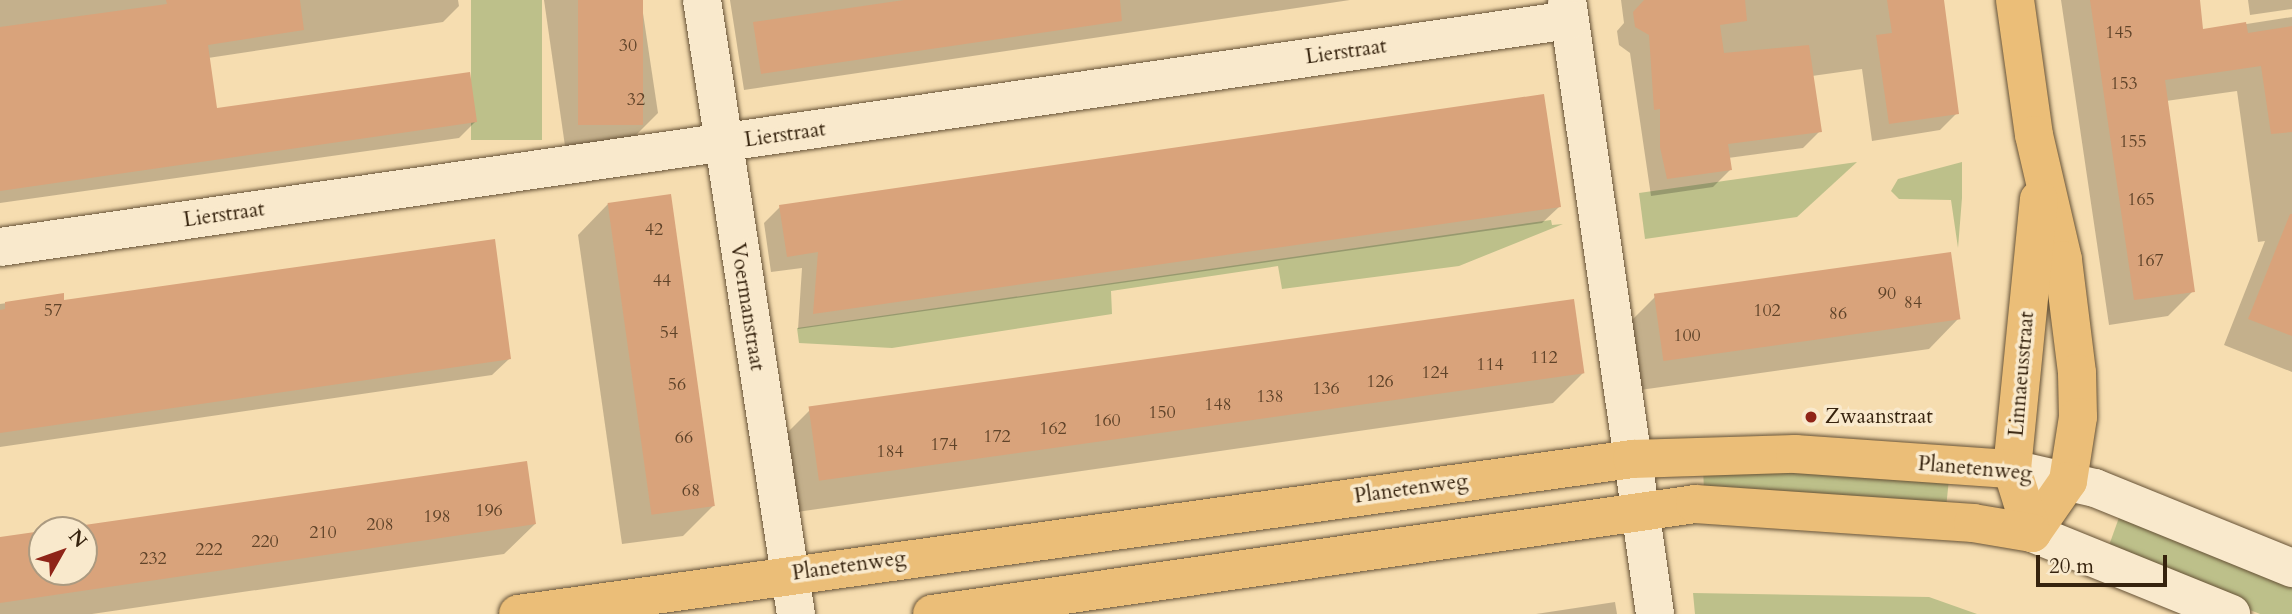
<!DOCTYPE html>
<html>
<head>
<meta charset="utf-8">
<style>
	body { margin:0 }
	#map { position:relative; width:2292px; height:614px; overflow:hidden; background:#f6ddb0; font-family:Cardo,serif }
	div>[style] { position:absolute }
	.green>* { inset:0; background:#bdc08a; transform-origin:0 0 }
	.shadow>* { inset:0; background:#0003 }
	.building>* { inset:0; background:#d9a37b; transform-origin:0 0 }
	.roads { filter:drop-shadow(0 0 2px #665236) drop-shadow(0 0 2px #665236) }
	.minor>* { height:38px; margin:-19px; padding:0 19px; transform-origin:19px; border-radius:19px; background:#f9e9cc }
	.major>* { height:38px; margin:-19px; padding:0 19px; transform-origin:19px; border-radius:19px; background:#ebbe78 }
	.dots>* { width:19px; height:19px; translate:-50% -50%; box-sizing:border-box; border:4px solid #f9e9cc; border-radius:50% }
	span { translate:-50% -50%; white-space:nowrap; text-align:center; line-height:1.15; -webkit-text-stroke:7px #f9e9cc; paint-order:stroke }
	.number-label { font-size:18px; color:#5f4329 }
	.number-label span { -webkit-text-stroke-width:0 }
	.street-label { font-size:21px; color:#36230e }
	.poi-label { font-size:21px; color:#36230e }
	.left { translate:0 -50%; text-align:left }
	.north { position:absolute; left:28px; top:516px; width:70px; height:70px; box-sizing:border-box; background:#f9e9cc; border:2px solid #ab9a80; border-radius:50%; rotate:50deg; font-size:19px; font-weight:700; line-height:28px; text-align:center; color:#36230e }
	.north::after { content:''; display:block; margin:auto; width:24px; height:32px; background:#8f2418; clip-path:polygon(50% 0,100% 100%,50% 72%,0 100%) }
	.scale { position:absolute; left:2036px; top:555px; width:131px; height:32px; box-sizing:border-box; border:4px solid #36230e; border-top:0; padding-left:9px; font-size:21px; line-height:24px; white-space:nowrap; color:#36230e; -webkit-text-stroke:5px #f9e9cc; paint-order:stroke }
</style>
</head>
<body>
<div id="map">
	<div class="green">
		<i style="left:471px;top:0;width:71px;height:140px"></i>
		<i style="clip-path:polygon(1857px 162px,1797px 217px,1645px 239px,1639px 193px)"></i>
		<i style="clip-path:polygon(1962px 162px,1962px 198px,1958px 248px,1951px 200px,1899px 199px,1891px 191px,1898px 179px)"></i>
		<i style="clip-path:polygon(1551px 220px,1552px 225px,1563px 224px,1459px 266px,1282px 289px,1278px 266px,1111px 291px,1112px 314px,892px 348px,799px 343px,797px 328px)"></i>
		<i style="clip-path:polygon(1703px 467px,1949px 479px,1946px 508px,1704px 491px)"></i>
		<i style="clip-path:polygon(2121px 512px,2292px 578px,2292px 614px,2260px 614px,2116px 557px,2107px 551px)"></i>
		<i style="clip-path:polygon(1693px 593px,1929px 597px,1977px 614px,1695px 614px)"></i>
	</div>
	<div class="shadow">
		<i style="clip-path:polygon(0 0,458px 0,459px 6px,443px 22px,208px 58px,216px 110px,475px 122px,459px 138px,0 203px)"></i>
		<i style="clip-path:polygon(544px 0,641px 0,658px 113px,627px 144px,566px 153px)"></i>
		<i style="clip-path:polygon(730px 0,1350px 0,744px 90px)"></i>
		<i style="clip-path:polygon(1621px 0,1942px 0,1957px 113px,1940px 130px,1872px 141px,1862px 69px,1812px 76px,1820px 131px,1803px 148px,1728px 158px,1730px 170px,1713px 187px,1651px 196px,1630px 53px,1619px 45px,1617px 31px,1624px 23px)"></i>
		<i style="clip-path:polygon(2061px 0,2198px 0,2202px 31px,2292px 17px,2292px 372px,2224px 345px,2265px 241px,2258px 242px,2237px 91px,2166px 101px,2193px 291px,2168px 316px,2109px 325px)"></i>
		<i style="clip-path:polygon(2248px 0,2292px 0,2292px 9px,2250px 15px)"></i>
		<i style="clip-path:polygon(608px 204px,714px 505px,683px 536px,622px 544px,578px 235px)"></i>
		<i style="clip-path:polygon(780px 207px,1559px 207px,1542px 223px,798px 329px,802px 268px,771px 272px,764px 223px)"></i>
		<i style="clip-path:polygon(62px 295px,63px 302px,509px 359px,492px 375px,0 447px,0 304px)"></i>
		<i style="clip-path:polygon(1655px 297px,1959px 318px,1929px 349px,1633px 391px,1625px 327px)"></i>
		<i style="clip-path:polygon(1583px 373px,1553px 403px,790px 513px,779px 441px,809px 411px)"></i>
		<i style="clip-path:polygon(535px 524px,504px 554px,92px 614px,0 614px,0 539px,42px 533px,42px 572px,84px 572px,84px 530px,62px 530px)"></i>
		<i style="clip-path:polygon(1615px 602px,1617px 614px,1536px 614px)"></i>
	</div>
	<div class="building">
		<i style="clip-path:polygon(166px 0,300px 0,304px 30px,208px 45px,217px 108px,470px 72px,477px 122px,0 191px,0 27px,167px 4px)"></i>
		<i style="left:578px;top:0;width:65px;height:125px"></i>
		<i style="clip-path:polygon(904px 0,1120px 0,1122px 21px,761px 74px,753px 22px)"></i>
		<i style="clip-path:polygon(1644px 0,1745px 0,1747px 21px,1720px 25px,1724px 53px,1809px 45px,1822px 132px,1728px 144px,1732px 170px,1667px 179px,1660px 147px,1660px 109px,1654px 110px,1649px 35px,1635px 27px,1633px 12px)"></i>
		<i style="clip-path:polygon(1887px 0,1944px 0,1959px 114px,1889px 124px,1876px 35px,1892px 33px)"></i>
		<i style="clip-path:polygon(2090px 0,2200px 0,2203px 29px,2246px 22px,2248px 33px,2292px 26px,2292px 132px,2271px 134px,2261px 66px,2165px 80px,2195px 292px,2134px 300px)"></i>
		<i style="clip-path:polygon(1544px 94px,1561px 207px,813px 314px,818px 252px,787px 257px,779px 205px)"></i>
		<i style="left:671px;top:194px;width:315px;height:64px;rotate:82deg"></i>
		<i style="clip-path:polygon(2290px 214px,2292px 214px,2292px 336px,2248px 319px)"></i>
		<i style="clip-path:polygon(495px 239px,511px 359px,0 433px,0 310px,5px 309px,5px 302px,64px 293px,64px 300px)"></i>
		<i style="left:1951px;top:252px;width:68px;height:300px;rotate:82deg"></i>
		<i style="left:1574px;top:299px;width:75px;height:773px;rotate:82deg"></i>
		<i style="clip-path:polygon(527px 461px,536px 524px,0 603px,0 537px,42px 531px,42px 572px,84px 572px,84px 530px,50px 530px)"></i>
	</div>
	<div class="roads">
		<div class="minor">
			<i style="left:702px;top:0;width:621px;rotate:81.3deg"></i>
			<i style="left:1567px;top:0;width:620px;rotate:81.84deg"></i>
			<i style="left:0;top:247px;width:1586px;rotate:-8.23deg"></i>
			<i style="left:2012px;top:469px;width:85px;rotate:12.9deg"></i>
			<i style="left:2095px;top:488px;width:213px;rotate:22.1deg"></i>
			<i style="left:2032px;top:533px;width:215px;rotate:22.1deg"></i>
		</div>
		<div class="major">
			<i style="left:2015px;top:0;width:136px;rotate:82deg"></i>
			<i style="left:2034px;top:135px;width:128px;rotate:76.9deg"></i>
			<i style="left:2063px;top:260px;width:114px;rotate:82.9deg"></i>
			<i style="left:2077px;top:373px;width:44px;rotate:88.7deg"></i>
			<i style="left:2078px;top:417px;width:65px;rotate:98.9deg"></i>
			<i style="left:2068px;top:481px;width:63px;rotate:124.7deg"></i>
			<i style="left:2032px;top:533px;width:67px;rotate:-107.4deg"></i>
			<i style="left:2012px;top:469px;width:271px;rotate:-84.3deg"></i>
			<i style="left:518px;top:614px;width:1125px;rotate:-7.92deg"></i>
			<i style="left:1632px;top:459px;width:163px;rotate:-1.8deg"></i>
			<i style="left:1795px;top:454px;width:218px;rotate:4deg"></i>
			<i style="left:932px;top:614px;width:771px;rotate:-8.2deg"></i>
			<i style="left:1695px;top:504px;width:279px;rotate:3.9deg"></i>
			<i style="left:1973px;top:523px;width:60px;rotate:9.6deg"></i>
		</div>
	</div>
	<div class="dots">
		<i style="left:1811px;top:417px;background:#8f2418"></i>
	</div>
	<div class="number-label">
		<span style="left:2119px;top:33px">145</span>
		<span style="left:628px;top:46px">30</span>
		<span style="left:2124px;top:84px">153</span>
		<span style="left:636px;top:100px">32</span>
		<span style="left:2133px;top:142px">155</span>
		<span style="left:2141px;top:200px">165</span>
		<span style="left:654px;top:230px">42</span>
		<span style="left:2150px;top:261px">167</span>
		<span style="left:662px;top:281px">44</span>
		<span style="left:1887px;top:294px">90</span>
		<span style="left:1913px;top:303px">84</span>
		<span style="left:53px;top:311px">57</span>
		<span style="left:1767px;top:311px">102</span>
		<span style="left:1838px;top:314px">86</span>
		<span style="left:669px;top:333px">54</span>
		<span style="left:1687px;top:336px">100</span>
		<span style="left:1544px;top:358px">112</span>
		<span style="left:1490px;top:365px">114</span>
		<span style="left:1435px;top:373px">124</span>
		<span style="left:1380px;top:382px">126</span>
		<span style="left:677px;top:385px">56</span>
		<span style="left:1326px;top:389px">136</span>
		<span style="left:1270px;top:397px">138</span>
		<span style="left:1218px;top:405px">148</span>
		<span style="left:1162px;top:413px">150</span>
		<span style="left:1107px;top:421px">160</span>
		<span style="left:1053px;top:429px">162</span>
		<span style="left:997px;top:437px">172</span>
		<span style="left:684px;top:438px">66</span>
		<span style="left:944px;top:445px">174</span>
		<span style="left:890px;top:452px">184</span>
		<span style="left:691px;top:491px">68</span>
		<span style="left:489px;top:511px">196</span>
		<span style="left:437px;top:517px">198</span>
		<span style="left:380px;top:525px">208</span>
		<span style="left:323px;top:533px">210</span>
		<span style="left:265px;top:542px">220</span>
		<span style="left:209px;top:550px">222</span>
		<span style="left:153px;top:559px">232</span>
	</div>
	<div class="street-label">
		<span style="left:1346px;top:52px;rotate:-8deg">Lierstraat</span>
		<span style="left:785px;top:135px;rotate:-8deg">Lierstraat</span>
		<span style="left:224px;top:215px;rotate:-8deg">Lierstraat</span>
		<span style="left:747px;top:307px;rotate:81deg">Voermanstraat</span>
		<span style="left:2022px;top:374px;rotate:-85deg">Linnaeusstraat</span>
		<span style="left:1975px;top:469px;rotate:5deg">Planetenweg</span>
		<span style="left:1411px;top:489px;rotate:-8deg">Planetenweg</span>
		<span style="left:849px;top:566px;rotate:-8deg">Planetenweg</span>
	</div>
	<div class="poi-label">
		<span class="left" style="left:1825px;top:417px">Zwaanstraat</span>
	</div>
	<div class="north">N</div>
	<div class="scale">20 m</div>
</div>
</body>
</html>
